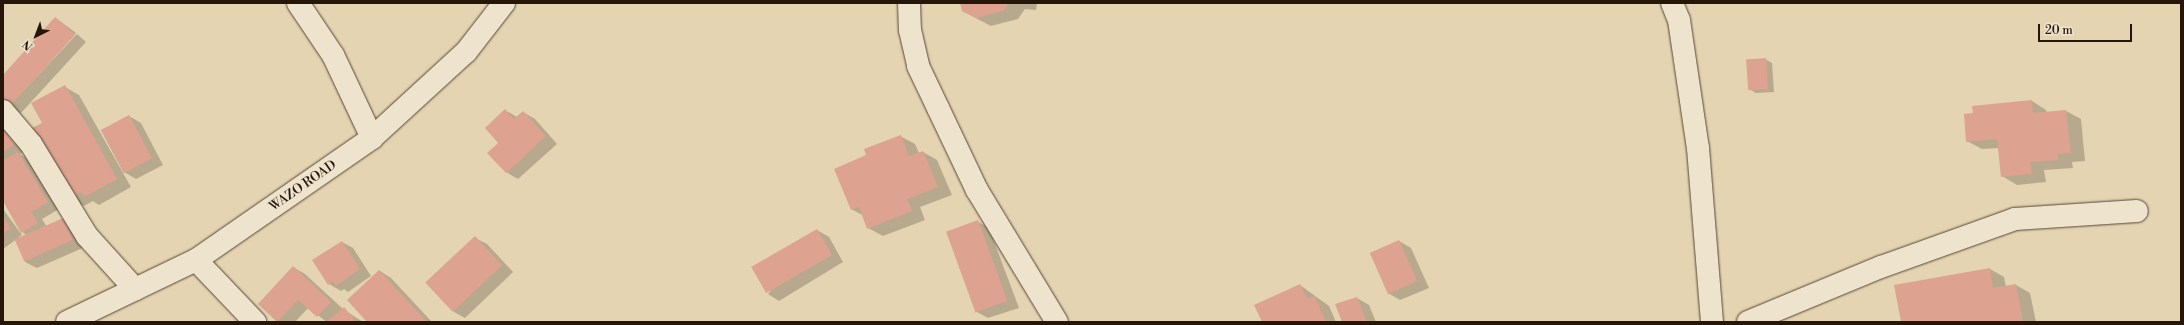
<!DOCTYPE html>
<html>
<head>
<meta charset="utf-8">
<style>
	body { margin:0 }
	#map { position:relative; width:2184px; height:325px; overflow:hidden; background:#e5d4b2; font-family:"Libre Bodoni",serif }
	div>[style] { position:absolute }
	.shadow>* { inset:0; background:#0003 }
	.building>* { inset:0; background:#dda290; transform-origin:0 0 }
	.roads { filter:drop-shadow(0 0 1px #564634) drop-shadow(0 0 1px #564634) }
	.minor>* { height:22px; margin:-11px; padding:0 11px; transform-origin:11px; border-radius:11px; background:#eee3cd }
	.secondary>* { height:22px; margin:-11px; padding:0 11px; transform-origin:11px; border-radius:11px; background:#eee3cd }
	span { translate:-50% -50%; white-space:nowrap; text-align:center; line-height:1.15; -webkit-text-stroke:3px #eee3cd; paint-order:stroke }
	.street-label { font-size:13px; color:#26160a }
	.frame { position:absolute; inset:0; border:4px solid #26160a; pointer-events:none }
	.north { position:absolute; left:16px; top:16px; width:40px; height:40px; -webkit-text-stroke:3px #eee3cd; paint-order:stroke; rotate:222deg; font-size:11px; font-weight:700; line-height:16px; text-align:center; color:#26160a }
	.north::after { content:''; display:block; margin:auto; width:14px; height:18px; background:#26160a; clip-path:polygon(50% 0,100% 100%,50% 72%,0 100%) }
	.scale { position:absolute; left:2038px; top:24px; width:94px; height:18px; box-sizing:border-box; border:2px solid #26160a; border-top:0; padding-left:5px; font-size:12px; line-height:14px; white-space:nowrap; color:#26160a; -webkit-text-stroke:3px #eee3cd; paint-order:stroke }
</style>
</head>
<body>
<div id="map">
	<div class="shadow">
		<i style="clip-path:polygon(961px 3px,1041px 3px,1037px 3px,1036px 10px,1025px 9px,1018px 19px,991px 26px,962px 11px)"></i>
		<i style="clip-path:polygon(56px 18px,76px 33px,9px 106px,3px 76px)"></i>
		<i style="clip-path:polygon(77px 34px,86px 42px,21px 113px,9px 106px)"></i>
		<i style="clip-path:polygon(1765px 59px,1772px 63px,1774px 92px,1756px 93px,1749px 89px)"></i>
		<i style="clip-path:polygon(65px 87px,79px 95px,131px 187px,99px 205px,93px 201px,84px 206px,69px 198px,44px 123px)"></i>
		<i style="clip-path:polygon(2032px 101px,2046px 110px,2047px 113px,2066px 111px,2081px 119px,2085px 161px,2072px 162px,2073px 168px,2044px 170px,2046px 182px,2017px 185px,2002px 176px,1999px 148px,1982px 149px,1967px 141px,1974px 114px)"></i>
		<i style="clip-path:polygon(505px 110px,517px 117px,523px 112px,535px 119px,557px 144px,518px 179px,506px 172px,499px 143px)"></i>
		<i style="clip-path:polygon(3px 115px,27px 150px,20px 154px,30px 160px,59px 209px,42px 219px,47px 227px,63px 219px,75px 226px,85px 247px,37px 268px,25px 262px,28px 236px,22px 232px,3px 199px)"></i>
		<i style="clip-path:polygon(129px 116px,141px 123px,163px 165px,136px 179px,124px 172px)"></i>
		<i style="clip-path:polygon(900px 136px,915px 144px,919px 153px,923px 152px,937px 160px,952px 195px,920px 207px,925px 220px,883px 236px,868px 228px,864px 216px,851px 209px,868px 156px)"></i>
		<i style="clip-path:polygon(3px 209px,22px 235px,3px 249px)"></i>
		<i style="clip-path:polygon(977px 221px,989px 228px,1019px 308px,988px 318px,977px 312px)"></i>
		<i style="clip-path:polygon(817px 230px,829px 237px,843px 262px,779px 301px,768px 294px)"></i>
		<i style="clip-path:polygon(475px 238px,487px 244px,513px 272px,465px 318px,454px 312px,427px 283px)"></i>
		<i style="clip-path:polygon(1399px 241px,1411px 248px,1429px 288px,1400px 300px,1388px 293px)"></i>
		<i style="clip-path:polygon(342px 242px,353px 248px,371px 276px,348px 292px,344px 289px,341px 291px,329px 284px)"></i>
		<i style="clip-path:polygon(293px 267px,305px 274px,343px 309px,363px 322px,327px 322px,308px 308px,295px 322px,278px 321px,259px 304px)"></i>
		<i style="clip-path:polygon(1990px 269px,2004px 277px,2006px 287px,2016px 285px,2030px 293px,2036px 322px,1902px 322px)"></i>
		<i style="clip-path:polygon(380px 271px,391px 278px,432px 322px,368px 322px)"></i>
		<i style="clip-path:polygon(1300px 285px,1329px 306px,1336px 322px,1263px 322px)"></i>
		<i style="clip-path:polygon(1357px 298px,1369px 305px,1376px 322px,1343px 322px,1336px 305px)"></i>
	</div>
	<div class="building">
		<i style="clip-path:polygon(960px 3px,1009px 3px,1003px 11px,976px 18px,962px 11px)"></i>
		<i style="clip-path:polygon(55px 17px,75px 35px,9px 107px,3px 102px,3px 75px)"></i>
		<i style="left:1766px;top:58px;width:31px;height:20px;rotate:86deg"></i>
		<i style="clip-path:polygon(65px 85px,117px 179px,84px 197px,81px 192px,69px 199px,30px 129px,42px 123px,31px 103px)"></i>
		<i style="clip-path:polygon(2032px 100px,2033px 113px,2066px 110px,2071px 153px,2058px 154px,2058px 160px,2030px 162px,2032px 174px,2001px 177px,1997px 139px,1966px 142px,1964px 114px,1973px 113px,1972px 106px)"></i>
		<i style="clip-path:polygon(505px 109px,514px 119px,523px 111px,546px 136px,506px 173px,487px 153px,498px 143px,485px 128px)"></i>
		<i style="left:129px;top:115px;width:49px;height:32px;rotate:62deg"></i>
		<i style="clip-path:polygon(3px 124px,16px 143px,3px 152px)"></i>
		<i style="clip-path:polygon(901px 135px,909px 156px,923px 151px,938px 187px,907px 199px,912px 211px,867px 229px,859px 207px,851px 210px,834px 169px,866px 155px,864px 149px)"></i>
		<i style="clip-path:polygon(18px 152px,48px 202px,31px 212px,38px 223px,21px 233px,3px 201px,3px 160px)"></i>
		<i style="clip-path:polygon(3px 217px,11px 228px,3px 234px)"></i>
		<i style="left:63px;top:218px;width:24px;height:53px;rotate:66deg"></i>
		<i style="left:978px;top:220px;width:86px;height:34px;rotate:70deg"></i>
		<i style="left:817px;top:229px;width:30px;height:76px;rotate:60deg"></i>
		<i style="left:475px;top:236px;width:40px;height:68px;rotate:47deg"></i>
		<i style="left:1399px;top:240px;width:45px;height:32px;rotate:66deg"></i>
		<i style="clip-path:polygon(342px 241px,360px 269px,336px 286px,333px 281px,328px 285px,312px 260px)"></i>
		<i style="clip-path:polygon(293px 266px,331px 302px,317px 317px,298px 300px,277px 322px,258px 304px)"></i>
		<i style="clip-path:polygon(1990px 268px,1993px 288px,2016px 284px,2023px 322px,1901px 322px,1894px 285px)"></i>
		<i style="clip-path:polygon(379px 270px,427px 322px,367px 322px,347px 300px)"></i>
		<i style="clip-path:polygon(1300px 284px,1307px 299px,1315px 296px,1326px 322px,1262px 322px,1254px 305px)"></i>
		<i style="clip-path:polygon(1357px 297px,1367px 322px,1342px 322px,1335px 304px)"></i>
		<i style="clip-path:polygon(344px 307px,356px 322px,326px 322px)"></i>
	</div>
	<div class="roads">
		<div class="minor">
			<i style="left:298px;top:3px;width:63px;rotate:56.1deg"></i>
			<i style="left:333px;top:55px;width:92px;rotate:64.8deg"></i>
			<i style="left:909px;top:3px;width:27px;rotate:88deg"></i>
			<i style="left:910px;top:30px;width:37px;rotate:77deg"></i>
			<i style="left:918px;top:66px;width:47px;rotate:64.5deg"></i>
			<i style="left:938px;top:108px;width:91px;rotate:64.6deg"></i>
			<i style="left:977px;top:190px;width:154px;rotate:58.8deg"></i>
			<i style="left:1672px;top:3px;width:18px;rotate:68deg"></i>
			<i style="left:1679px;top:20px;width:129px;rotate:81.6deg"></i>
			<i style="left:1698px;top:148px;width:175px;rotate:85.4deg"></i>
			<i style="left:3px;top:111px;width:43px;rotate:49.7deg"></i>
			<i style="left:31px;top:144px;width:108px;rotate:58.7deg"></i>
			<i style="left:87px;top:236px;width:72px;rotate:47.8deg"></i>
			<i style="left:196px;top:260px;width:86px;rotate:46.4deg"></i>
			<i style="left:1748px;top:322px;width:144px;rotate:-22.5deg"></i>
			<i style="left:1881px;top:267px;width:142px;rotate:-19.7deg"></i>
			<i style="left:2015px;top:219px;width:122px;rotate:-3.8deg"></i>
		</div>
		<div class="secondary">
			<i style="left:67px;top:322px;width:143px;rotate:-25.7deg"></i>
			<i style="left:196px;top:260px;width:214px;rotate:-34.7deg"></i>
			<i style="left:372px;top:138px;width:127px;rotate:-42.5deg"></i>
			<i style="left:466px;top:52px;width:62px;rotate:-52.2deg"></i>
		</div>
	</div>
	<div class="street-label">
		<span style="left:303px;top:186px;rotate:-35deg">WAZO ROAD</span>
	</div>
	<div class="frame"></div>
	<div class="north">N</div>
	<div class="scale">20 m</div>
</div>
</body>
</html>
